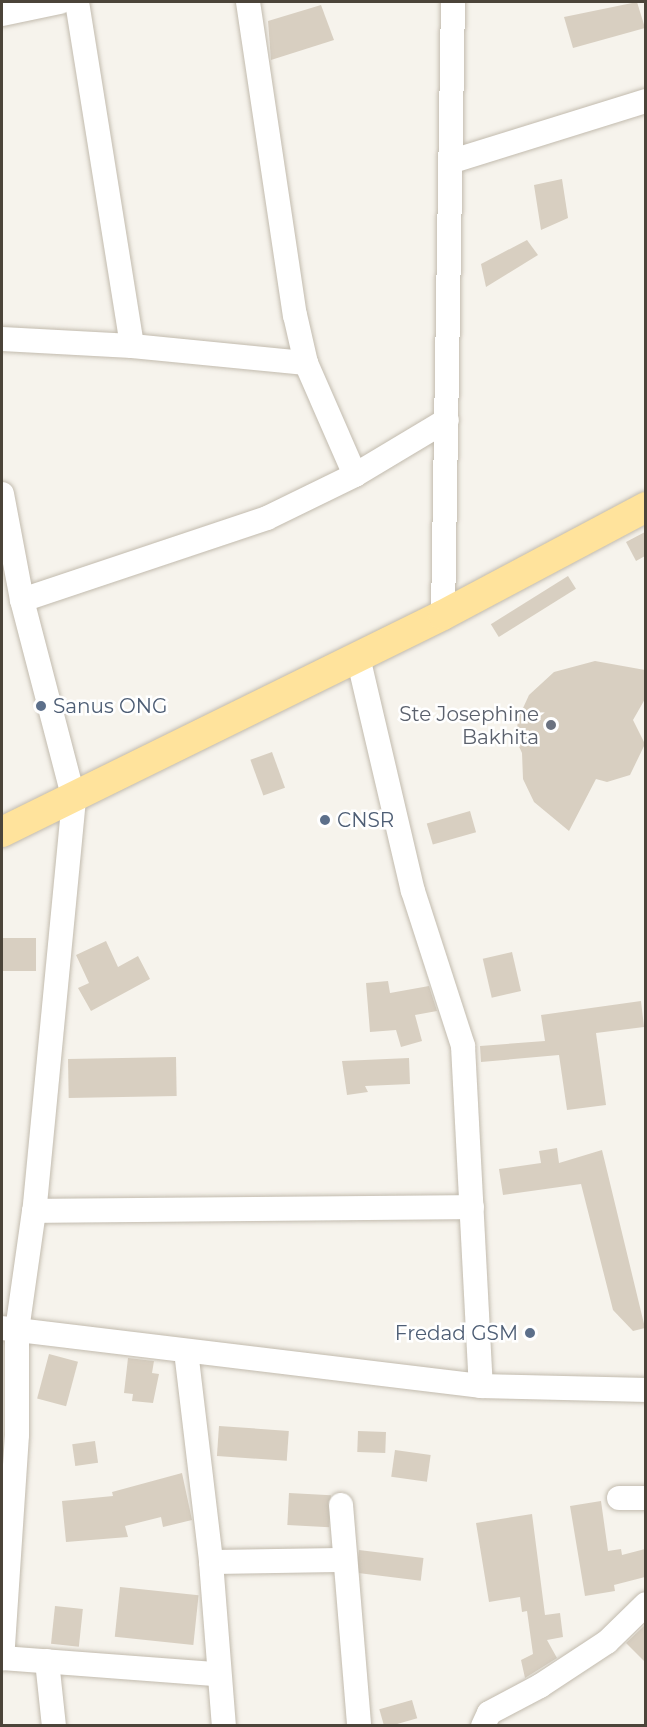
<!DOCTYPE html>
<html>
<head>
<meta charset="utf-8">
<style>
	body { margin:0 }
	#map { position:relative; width:647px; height:1727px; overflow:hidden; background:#f6f3ec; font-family:Montserrat,sans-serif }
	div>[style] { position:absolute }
	.building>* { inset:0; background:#d8cfc1; transform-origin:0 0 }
	.roads { filter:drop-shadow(0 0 2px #c2bbae) drop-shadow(0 0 2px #c2bbae) }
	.minor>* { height:24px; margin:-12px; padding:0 12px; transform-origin:12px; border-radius:12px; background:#fff }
	.major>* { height:30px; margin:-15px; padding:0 15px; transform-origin:15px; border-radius:15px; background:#ffe39c }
	.dots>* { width:16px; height:16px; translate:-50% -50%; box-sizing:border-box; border:3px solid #fff; border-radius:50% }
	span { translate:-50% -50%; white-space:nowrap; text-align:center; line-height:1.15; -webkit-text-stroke:5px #fff; paint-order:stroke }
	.service-label { font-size:20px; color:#4e5e75 }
	.left { translate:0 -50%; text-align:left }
	.right { translate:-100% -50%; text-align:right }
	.worship-label { font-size:20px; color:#5b616d }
	.frame { position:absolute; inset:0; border:3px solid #4b4439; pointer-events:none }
</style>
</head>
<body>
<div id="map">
	<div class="building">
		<i style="clip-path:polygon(637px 2px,645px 28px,573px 48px,564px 17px)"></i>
		<i style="clip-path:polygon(321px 5px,334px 40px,271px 60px,268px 21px)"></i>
		<i style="clip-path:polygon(562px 179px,568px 218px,541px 230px,534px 185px)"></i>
		<i style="clip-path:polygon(527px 240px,538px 255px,486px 287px,481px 264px)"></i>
		<i style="clip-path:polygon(645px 532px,645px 556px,636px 561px,626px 542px)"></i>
		<i style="left:568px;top:576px;width:15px;height:91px;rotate:58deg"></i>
		<i style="clip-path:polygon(595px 661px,645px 670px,645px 699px,633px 720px,645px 744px,630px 775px,607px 782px,596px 779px,569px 831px,534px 802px,523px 779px,522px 753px,516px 740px,518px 719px,529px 695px,554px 672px)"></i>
		<i style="left:272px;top:752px;width:38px;height:23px;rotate:70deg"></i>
		<i style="left:470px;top:811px;width:22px;height:45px;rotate:74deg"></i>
		<i style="left:2px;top:938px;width:34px;height:33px"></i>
		<i style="clip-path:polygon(106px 941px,118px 967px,138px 956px,150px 979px,91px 1011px,78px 988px,89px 983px,76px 955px)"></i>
		<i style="left:512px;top:952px;width:40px;height:30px;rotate:77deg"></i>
		<i style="clip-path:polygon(388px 981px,390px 993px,429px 986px,437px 1011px,415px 1015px,422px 1041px,401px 1047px,396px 1030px,370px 1032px,366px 983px)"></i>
		<i style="clip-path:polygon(641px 1001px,644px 1027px,596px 1033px,606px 1105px,567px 1110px,559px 1055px,481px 1062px,480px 1046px,545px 1041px,541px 1015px)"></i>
		<i style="left:176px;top:1057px;width:39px;height:108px;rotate:89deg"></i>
		<i style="clip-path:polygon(409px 1058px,410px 1084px,365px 1086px,368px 1092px,347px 1095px,342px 1061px)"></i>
		<i style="clip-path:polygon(557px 1148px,559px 1163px,602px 1150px,645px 1328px,633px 1331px,613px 1310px,581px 1184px,503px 1195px,499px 1169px,541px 1163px,539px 1151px)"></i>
		<i style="left:49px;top:1354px;width:30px;height:46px;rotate:15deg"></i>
		<i style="clip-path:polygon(128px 1358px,154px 1361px,152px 1373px,159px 1374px,153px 1403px,132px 1401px,133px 1394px,124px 1393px)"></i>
		<i style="left:219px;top:1426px;width:70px;height:30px;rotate:4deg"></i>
		<i style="left:358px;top:1431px;width:28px;height:21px;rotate:2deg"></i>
		<i style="left:95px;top:1441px;width:22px;height:23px;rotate:82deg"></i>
		<i style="left:395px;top:1450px;width:36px;height:27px;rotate:8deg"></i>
		<i style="clip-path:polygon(182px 1473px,192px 1520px,163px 1527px,161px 1517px,125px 1526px,128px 1537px,66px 1542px,62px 1501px,113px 1496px,112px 1492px)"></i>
		<i style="left:289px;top:1493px;width:42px;height:32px;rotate:3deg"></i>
		<i style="clip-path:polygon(601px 1501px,608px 1551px,621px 1549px,622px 1555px,645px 1549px,645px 1577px,614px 1585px,615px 1591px,585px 1596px,570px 1506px)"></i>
		<i style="clip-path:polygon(532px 1514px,545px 1615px,560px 1613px,563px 1637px,547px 1640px,557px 1658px,525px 1678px,521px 1660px,533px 1654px,527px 1611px,522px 1612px,520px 1597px,489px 1602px,476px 1523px)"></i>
		<i style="left:359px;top:1550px;width:65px;height:23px;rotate:7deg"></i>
		<i style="left:120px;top:1587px;width:79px;height:50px;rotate:6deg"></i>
		<i style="left:55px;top:1606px;width:28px;height:38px;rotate:6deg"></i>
		<i style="clip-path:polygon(644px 1626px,645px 1627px,645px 1662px,626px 1643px)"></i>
		<i style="left:412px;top:1700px;width:19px;height:34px;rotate:74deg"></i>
	</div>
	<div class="roads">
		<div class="minor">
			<i style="left:77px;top:2px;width:348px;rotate:80.9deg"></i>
			<i style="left:248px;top:2px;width:317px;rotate:81.5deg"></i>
			<i style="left:295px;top:315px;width:49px;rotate:77.1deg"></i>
			<i style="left:306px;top:363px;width:122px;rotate:66.4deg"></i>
			<i style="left:2px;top:14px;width:59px;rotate:-11.7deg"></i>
			<i style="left:453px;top:161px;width:202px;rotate:-17.3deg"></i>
			<i style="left:2px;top:339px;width:130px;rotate:3.1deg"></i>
			<i style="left:132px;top:346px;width:175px;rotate:5.6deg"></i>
			<i style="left:2px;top:494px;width:108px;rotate:79.3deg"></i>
			<i style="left:22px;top:600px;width:206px;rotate:75.4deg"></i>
			<i style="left:74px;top:799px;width:414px;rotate:95.5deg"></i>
			<i style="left:34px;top:1211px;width:120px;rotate:98.1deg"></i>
			<i style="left:17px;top:1330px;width:105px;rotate:90deg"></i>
			<i style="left:17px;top:1435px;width:224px;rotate:93.8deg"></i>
			<i style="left:22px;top:600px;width:258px;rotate:-18.5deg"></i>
			<i style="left:267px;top:518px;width:98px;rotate:-26deg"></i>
			<i style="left:355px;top:475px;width:107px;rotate:-30.9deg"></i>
			<i style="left:443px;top:615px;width:613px;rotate:-89.07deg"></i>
			<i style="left:358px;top:657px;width:240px;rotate:76.8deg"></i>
			<i style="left:413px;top:891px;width:163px;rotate:72.1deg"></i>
			<i style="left:463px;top:1046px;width:340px;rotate:87deg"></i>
			<i style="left:34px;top:1211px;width:438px;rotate:-0.5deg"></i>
			<i style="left:2px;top:1328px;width:482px;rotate:6.9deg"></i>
			<i style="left:481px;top:1386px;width:165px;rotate:1.4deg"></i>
			<i style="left:186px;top:1351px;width:212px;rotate:83.2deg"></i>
			<i style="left:211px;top:1562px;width:165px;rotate:85.5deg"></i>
			<i style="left:619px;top:1498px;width:27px"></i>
			<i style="left:341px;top:1505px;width:222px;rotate:85.3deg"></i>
			<i style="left:211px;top:1562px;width:131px;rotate:-0.9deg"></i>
			<i style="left:2px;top:1658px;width:216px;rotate:4.3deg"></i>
			<i style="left:47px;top:1661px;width:65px;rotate:83.9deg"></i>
			<i style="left:483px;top:1726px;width:14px;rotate:-65deg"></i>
			<i style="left:489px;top:1713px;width:58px;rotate:-27.9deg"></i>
			<i style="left:540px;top:1686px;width:80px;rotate:-33.3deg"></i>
			<i style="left:607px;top:1642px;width:54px;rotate:-44.3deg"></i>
		</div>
		<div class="major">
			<i style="left:2px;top:832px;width:491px;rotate:-26.2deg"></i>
			<i style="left:443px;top:615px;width:230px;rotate:-28deg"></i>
		</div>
	</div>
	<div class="dots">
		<i style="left:41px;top:706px;background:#5c6f8a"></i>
		<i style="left:551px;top:725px;background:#6b7280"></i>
		<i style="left:325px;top:820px;background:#5c6f8a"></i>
		<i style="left:530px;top:1333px;background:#5c6f8a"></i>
	</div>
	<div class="service-label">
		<span class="left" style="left:53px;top:706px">Sanus ONG</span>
		<span class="left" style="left:337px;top:820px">CNSR</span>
		<span class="right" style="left:518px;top:1333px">Fredad GSM</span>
	</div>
	<div class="worship-label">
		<span class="right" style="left:539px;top:726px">Ste Josephine<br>Bakhita</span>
	</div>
	<div class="frame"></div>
</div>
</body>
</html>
